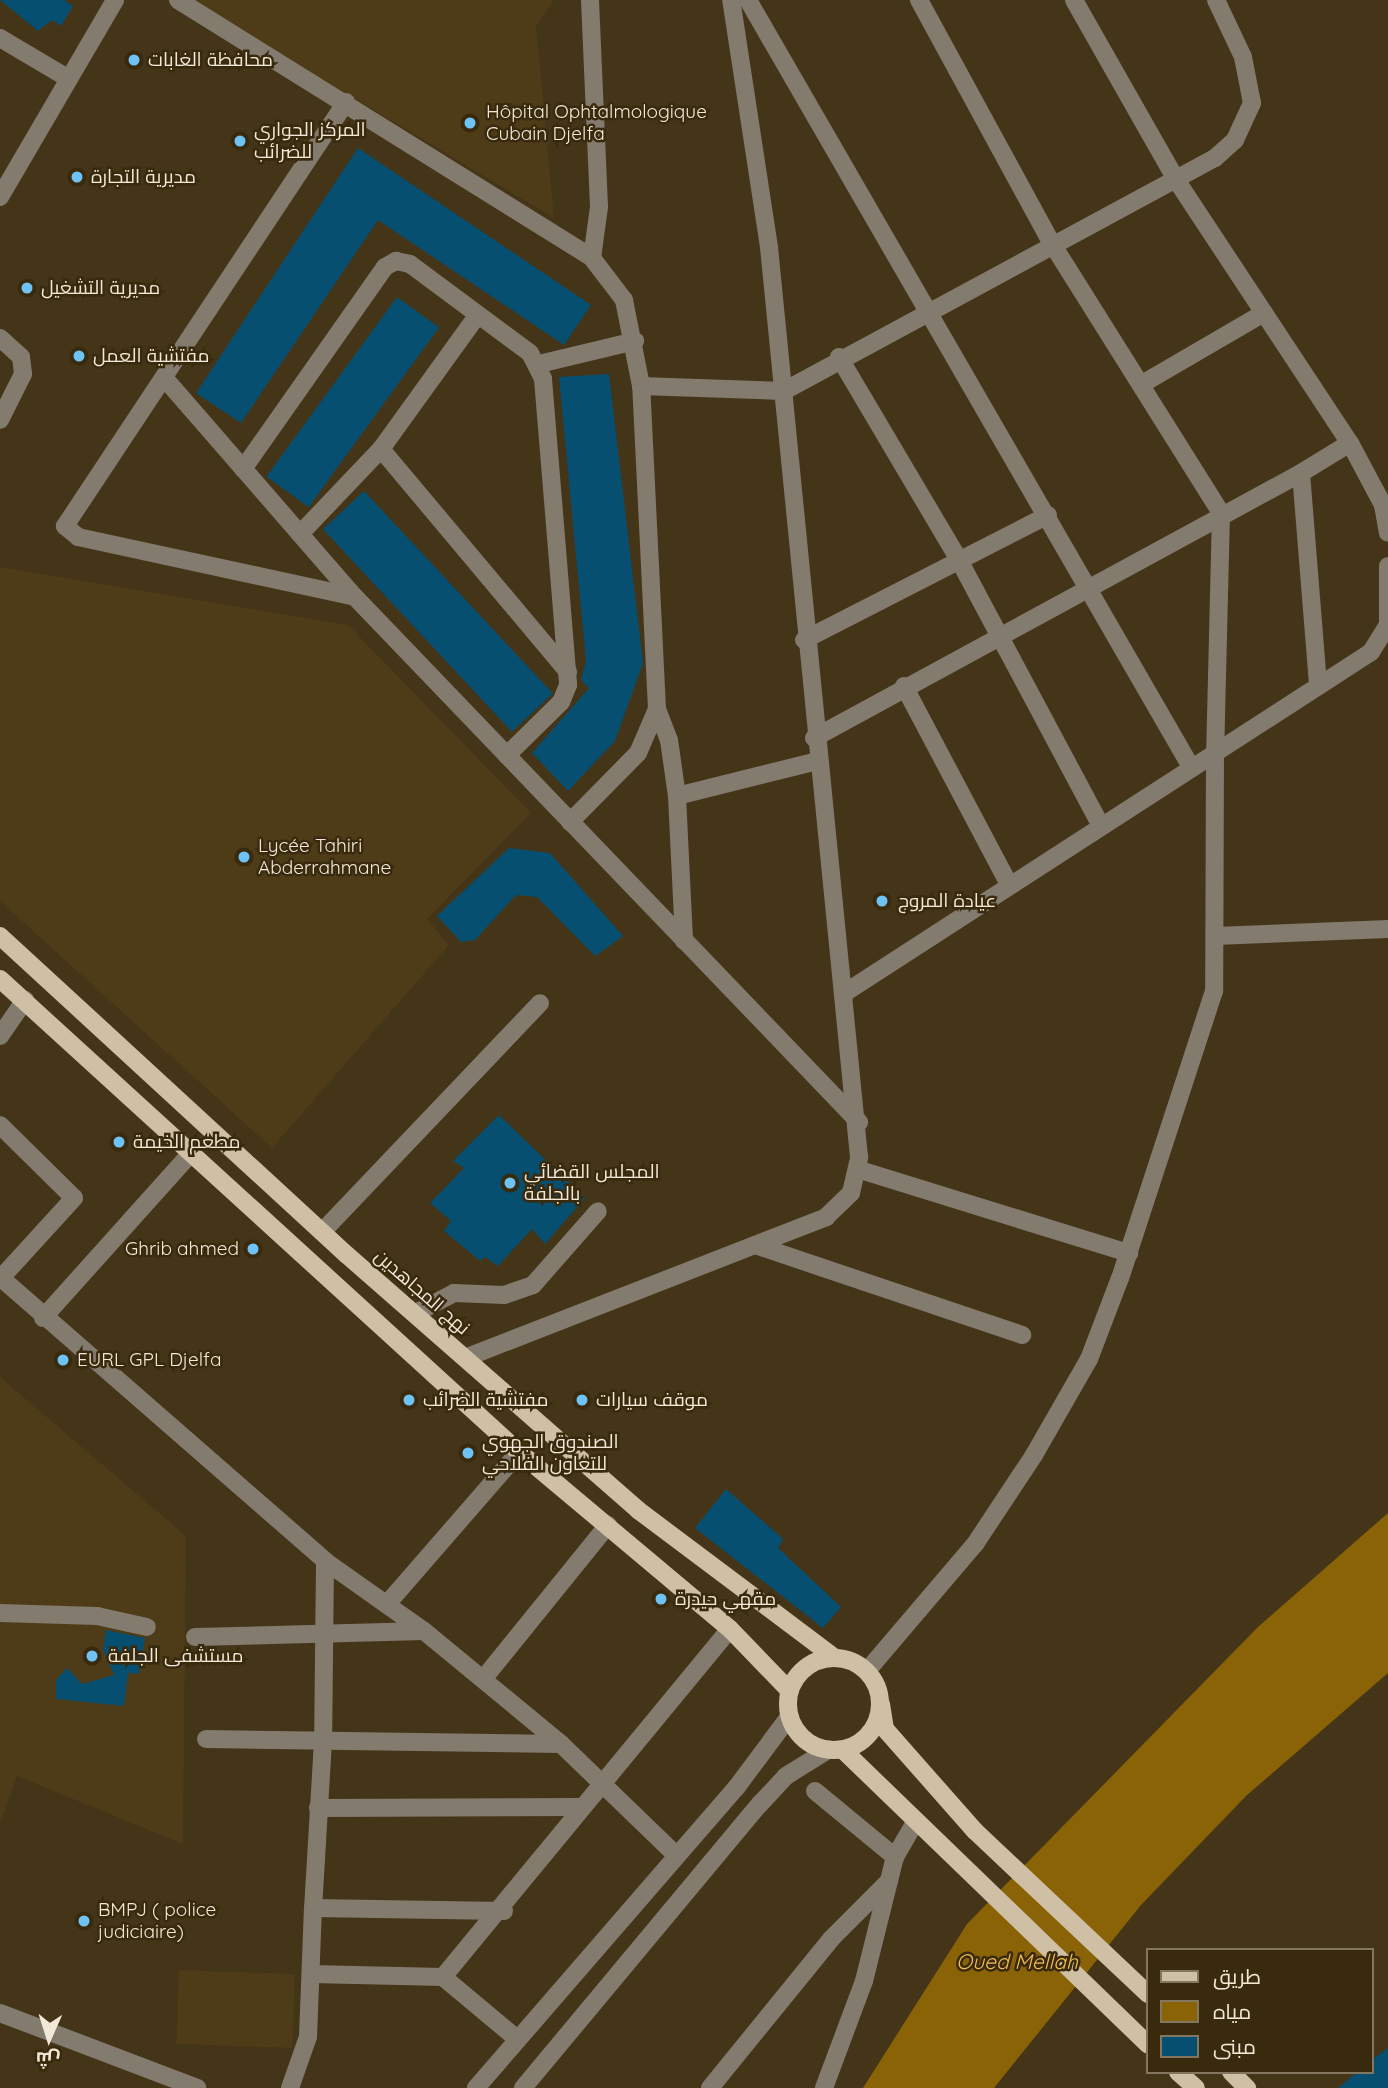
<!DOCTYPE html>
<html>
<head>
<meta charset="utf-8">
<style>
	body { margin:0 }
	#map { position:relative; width:1388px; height:2088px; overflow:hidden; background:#443418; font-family:Quicksand,Cairo,sans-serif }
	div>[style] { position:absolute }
	.built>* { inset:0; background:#4e3b17; transform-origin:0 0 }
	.water>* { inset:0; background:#8b6307 }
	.building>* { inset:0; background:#064f71; transform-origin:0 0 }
	.minor>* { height:18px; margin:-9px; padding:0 9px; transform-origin:9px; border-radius:9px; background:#837b6e }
	.major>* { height:18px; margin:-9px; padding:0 9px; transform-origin:9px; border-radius:9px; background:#cfbfa4 }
	.major>.ring { margin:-9px; padding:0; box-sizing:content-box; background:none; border:18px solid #cfbfa4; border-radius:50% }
	.dots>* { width:19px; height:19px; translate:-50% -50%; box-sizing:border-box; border:4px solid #392a0e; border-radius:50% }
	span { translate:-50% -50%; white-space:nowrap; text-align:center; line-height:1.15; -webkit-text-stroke:5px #392a0e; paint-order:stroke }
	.poi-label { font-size:19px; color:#f2e8d8 }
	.left { translate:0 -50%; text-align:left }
	.right { translate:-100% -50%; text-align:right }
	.street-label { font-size:19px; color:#f2e8d8 }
	.water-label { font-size:21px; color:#f3bb52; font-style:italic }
	.legend { position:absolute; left:1146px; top:1948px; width:228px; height:126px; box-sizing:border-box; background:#392a0e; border:2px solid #83765f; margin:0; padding:9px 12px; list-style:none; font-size:21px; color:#f2e8d8 }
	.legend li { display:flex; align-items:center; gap:14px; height:35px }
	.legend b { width:35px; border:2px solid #83765f }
	.north { position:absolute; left:14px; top:2004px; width:70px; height:70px; -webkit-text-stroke:5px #392a0e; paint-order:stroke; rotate:183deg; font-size:19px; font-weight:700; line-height:28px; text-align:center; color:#f2e8d8 }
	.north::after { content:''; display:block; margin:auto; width:24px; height:32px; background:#f2e8d8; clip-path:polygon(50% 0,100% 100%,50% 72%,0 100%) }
</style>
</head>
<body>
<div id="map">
	<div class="built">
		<i style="clip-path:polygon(190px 0,554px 0,536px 27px,554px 218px)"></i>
		<i style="clip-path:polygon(0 567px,348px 625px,531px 813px,427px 919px,449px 945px,272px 1148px,0 901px)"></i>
		<i style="clip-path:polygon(0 1377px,186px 1536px,183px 1844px,17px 1776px,0 1823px)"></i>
		<i style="left:179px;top:1970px;width:116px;height:74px;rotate:2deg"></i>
	</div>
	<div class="water">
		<i style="clip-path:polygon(1388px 1513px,1388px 1673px,1246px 1796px,1141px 1905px,994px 2088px,863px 2088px,967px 1924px,1258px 1627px)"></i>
	</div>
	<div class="building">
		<i style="clip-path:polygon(0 0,64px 0,73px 6px,61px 26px,52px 20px,38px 31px)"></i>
		<i style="clip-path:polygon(358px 148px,591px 305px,564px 345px,378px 220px,241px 423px,196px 393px)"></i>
		<i style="left:397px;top:297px;width:52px;height:222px;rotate:36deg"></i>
		<i style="clip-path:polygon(609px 374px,643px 663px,615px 741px,568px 791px,532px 753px,589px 688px,581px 680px,586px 661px,559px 377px)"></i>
		<i style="left:364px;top:491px;width:277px;height:56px;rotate:47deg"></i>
		<i style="clip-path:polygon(509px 848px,550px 853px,623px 936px,595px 956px,537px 897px,516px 895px,475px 940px,461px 942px,437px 916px)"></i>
		<i style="clip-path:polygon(499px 1115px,585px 1198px,545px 1244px,532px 1229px,498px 1266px,485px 1257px,480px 1261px,444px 1231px,451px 1221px,430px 1203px,464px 1168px,453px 1161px)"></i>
		<i style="clip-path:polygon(726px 1489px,783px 1539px,778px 1548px,841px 1607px,823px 1628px,695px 1528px)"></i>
		<i style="clip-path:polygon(106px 1630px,145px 1638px,139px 1674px,128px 1673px,124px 1706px,56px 1699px,56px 1680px,67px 1668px,82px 1684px,114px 1675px,103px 1650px)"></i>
		<i style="clip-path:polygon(1388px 2048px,1388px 2088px,1338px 2088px,1357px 2072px,1372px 2072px,1372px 2060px)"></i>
	</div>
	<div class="minor">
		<i style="left:178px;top:0;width:488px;rotate:31.9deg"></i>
		<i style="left:592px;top:258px;width:53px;rotate:52.7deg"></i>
		<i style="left:624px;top:300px;width:88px;rotate:78.8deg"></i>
		<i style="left:641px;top:386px;width:143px;rotate:2deg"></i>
		<i style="left:784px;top:391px;width:490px;rotate:-28.4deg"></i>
		<i style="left:1215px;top:158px;width:27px;rotate:-42deg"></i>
		<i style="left:1235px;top:140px;width:41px;rotate:-65.3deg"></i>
		<i style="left:1252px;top:103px;width:47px;rotate:-101.1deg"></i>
		<i style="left:1243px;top:57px;width:63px;rotate:-115.3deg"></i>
		<i style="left:590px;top:0;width:207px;rotate:87.5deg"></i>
		<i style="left:599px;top:207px;width:51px;rotate:97.8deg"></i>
		<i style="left:748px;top:0;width:886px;rotate:59.99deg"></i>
		<i style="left:919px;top:0;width:276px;rotate:61.4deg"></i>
		<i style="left:1051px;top:242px;width:320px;rotate:57.9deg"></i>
		<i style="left:1221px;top:513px;width:240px;rotate:91.4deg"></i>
		<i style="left:1215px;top:753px;width:186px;rotate:-32.9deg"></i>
		<i style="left:1371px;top:652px;width:32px;rotate:-58deg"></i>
		<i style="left:1388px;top:625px;width:59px;rotate:-90deg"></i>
		<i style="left:1074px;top:0;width:205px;rotate:60.4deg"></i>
		<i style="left:1175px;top:178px;width:318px;rotate:56.6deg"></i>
		<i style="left:1350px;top:443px;width:70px;rotate:62deg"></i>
		<i style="left:1383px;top:505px;width:28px;rotate:80deg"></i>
		<i style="left:0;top:38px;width:80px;rotate:30.7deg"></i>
		<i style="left:346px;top:102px;width:509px;rotate:123.53deg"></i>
		<i style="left:65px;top:526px;width:17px;rotate:40deg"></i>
		<i style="left:78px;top:537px;width:283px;rotate:12.2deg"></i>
		<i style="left:0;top:197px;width:228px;rotate:-59.7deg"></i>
		<i style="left:0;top:338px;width:28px;rotate:42deg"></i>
		<i style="left:21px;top:357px;width:17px;rotate:83deg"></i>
		<i style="left:23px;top:374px;width:51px;rotate:116.6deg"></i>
		<i style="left:839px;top:357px;width:236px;rotate:59.4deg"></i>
		<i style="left:959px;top:560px;width:299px;rotate:61.9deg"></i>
		<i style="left:539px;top:364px;width:99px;rotate:-13.5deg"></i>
		<i style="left:167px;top:381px;width:286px;rotate:49deg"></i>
		<i style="left:355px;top:597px;width:728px;rotate:46.17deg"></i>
		<i style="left:1142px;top:384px;width:141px;rotate:-30.2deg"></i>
		<i style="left:381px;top:449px;width:291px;rotate:50deg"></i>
		<i style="left:243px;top:469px;width:247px;rotate:-54.9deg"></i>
		<i style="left:385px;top:267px;width:13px;rotate:-29deg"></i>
		<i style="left:396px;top:261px;width:14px;rotate:12deg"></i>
		<i style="left:410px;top:264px;width:149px;rotate:36.6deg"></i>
		<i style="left:530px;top:353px;width:29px;rotate:63deg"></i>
		<i style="left:543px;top:379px;width:307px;rotate:85.3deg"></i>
		<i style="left:568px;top:685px;width:18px;rotate:112deg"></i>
		<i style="left:561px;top:702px;width:76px;rotate:135.5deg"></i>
		<i style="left:1301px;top:473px;width:57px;rotate:-31.5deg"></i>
		<i style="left:300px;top:534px;width:117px;rotate:-46.4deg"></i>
		<i style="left:381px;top:449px;width:164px;rotate:-54.2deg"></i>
		<i style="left:804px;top:640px;width:274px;rotate:-27.1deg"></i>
		<i style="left:904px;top:686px;width:224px;rotate:62.1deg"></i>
		<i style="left:657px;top:709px;width:33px;rotate:69deg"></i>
		<i style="left:669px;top:740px;width:57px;rotate:81.9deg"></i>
		<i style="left:677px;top:796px;width:145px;rotate:87.2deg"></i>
		<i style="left:814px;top:738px;width:554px;rotate:-28.55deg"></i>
		<i style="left:1301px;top:473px;width:214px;rotate:85.4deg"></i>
		<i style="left:677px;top:796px;width:144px;rotate:-14deg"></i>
		<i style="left:570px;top:822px;width:97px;rotate:-45.4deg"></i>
		<i style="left:638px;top:753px;width:48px;rotate:-66.6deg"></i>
		<i style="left:657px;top:709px;width:323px;rotate:-92.8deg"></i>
		<i style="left:1215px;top:936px;width:173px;rotate:-2.3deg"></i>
		<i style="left:843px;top:994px;width:443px;rotate:-32.9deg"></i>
		<i style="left:1215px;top:753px;width:238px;rotate:90.2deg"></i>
		<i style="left:1214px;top:991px;width:302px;rotate:108.1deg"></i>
		<i style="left:1120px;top:1278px;width:87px;rotate:110.9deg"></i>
		<i style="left:1089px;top:1359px;width:111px;rotate:119.8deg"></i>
		<i style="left:1034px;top:1455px;width:107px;rotate:123.5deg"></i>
		<i style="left:975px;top:1544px;width:167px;rotate:130.4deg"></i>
		<i style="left:0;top:1036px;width:44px;rotate:-55.2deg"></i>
		<i style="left:0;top:1125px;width:104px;rotate:44.6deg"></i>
		<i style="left:74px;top:1198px;width:108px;rotate:132.4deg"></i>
		<i style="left:857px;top:1169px;width:285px;rotate:17.2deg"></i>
		<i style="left:322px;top:1232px;width:316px;rotate:-46.4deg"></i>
		<i style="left:755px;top:1245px;width:282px;rotate:18.6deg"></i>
		<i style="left:0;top:1277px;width:432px;rotate:41.1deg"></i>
		<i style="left:325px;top:1561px;width:121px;rotate:35.3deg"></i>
		<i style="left:424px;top:1631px;width:178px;rotate:39.5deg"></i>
		<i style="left:561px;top:1744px;width:158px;rotate:44deg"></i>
		<i style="left:416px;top:1313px;width:43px;rotate:-27.8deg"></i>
		<i style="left:454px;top:1293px;width:50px;rotate:2.3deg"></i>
		<i style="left:504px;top:1295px;width:31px;rotate:-19deg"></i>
		<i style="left:533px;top:1285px;width:98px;rotate:-48.7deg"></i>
		<i style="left:43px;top:1318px;width:223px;rotate:-48.1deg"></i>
		<i style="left:465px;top:1358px;width:388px;rotate:-21.3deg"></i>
		<i style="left:826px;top:1217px;width:35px;rotate:-44deg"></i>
		<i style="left:851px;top:1193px;width:37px;rotate:-77deg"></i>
		<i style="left:859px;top:1157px;width:914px;rotate:-95.65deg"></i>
		<i style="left:769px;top:247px;width:250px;rotate:-98.7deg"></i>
		<i style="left:325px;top:1561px;width:180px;rotate:90.6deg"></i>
		<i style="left:323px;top:1741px;width:167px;rotate:93.4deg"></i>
		<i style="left:313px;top:1908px;width:191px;rotate:0.9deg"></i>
		<i style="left:387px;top:1604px;width:201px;rotate:-49deg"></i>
		<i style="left:0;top:1613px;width:97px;rotate:1.8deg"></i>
		<i style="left:97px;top:1616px;width:51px;rotate:12.4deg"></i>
		<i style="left:195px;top:1637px;width:229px;rotate:-1.5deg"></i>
		<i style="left:484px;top:1678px;width:197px;rotate:-51deg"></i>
		<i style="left:206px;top:1739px;width:355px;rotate:0.8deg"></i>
		<i style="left:815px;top:1791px;width:104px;rotate:39.5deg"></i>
		<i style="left:318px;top:1808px;width:262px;rotate:-0.2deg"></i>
		<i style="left:311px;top:1974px;width:132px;rotate:1.3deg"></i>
		<i style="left:443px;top:1977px;width:95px;rotate:39.9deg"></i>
		<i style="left:443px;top:1977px;width:451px;rotate:-50.5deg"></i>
		<i style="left:0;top:2013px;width:211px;rotate:20.8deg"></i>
		<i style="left:290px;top:2088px;width:54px;rotate:-70.6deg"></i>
		<i style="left:308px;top:2037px;width:129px;rotate:-87.8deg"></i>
		<i style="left:476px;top:2088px;width:397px;rotate:-49.1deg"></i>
		<i style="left:736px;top:1788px;width:89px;rotate:-53.3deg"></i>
		<i style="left:523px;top:2088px;width:370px;rotate:-50.2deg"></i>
		<i style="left:760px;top:1804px;width:38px;rotate:-47deg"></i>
		<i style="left:786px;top:1776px;width:49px;rotate:-31.8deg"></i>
		<i style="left:710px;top:2088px;width:193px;rotate:-50.9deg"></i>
		<i style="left:832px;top:1938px;width:81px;rotate:-45deg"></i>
		<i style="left:824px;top:2088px;width:114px;rotate:-69.5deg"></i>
		<i style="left:864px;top:1981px;width:128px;rotate:-76deg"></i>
		<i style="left:895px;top:1857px;width:39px;rotate:-60deg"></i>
	</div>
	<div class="major">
		<i style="left:0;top:936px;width:471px;rotate:42.6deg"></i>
		<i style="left:347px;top:1255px;width:387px;rotate:41.2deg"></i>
		<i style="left:638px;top:1510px;width:245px;rotate:36.9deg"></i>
		<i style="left:0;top:979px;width:702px;rotate:42.35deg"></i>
		<i style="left:519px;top:1452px;width:275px;rotate:40deg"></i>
		<i style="left:730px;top:1629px;width:85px;rotate:46deg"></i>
		<i class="ring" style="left:788px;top:1658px;width:74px;height:74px"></i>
		<i style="left:881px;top:1704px;width:25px;rotate:81deg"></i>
		<i style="left:885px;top:1729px;width:136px;rotate:48.6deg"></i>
		<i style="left:975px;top:1831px;width:238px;rotate:43.3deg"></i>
		<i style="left:843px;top:1750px;width:424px;rotate:44deg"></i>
		<i style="left:1178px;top:2072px;width:24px;rotate:42deg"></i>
		<i style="left:1231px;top:2072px;width:23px;rotate:45deg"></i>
	</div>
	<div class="dots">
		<i style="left:134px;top:60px;background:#6fc2f4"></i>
		<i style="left:470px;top:123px;background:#6fc2f4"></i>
		<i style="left:240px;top:141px;background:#6fc2f4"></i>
		<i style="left:77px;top:177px;background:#6fc2f4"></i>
		<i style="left:27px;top:288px;background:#6fc2f4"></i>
		<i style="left:79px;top:356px;background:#6fc2f4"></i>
		<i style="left:244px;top:857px;background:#6fc2f4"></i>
		<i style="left:882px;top:901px;background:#6fc2f4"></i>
		<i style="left:119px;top:1142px;background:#6fc2f4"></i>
		<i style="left:510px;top:1183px;background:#6fc2f4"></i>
		<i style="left:253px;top:1249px;background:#6fc2f4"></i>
		<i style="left:63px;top:1360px;background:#6fc2f4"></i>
		<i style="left:409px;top:1400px;background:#6fc2f4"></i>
		<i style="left:582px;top:1400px;background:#6fc2f4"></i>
		<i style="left:468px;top:1453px;background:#6fc2f4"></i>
		<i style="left:661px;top:1599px;background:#6fc2f4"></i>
		<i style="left:92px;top:1656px;background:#6fc2f4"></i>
		<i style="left:84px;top:1921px;background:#6fc2f4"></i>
	</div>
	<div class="poi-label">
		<span class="left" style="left:148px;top:60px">محافظة الغابات</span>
		<span class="left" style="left:486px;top:123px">Hôpital Ophtalmologique<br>Cubain Djelfa</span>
		<span class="left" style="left:254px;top:141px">المركز الجواري<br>للضرائب</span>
		<span class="left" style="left:91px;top:177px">مديرية التجارة</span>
		<span class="left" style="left:41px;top:288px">مديرية التشغيل</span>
		<span class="left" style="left:93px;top:356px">مفتشية العمل</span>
		<span class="left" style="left:258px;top:857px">Lycée Tahiri<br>Abderrahmane</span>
		<span class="left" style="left:898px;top:901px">عيادة المروج</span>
		<span class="left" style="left:133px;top:1142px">مطعم الخيمة</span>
		<span class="left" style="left:524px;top:1183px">المجلس القضائي<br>بالجلفة</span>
		<span class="right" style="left:239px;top:1249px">Ghrib ahmed</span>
		<span class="left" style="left:77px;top:1360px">EURL GPL Djelfa</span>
		<span class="left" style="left:423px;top:1400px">مفتشية الضرائب</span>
		<span class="left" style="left:596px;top:1400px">موقف سيارات</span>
		<span class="left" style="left:482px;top:1453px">الصندوق الجهوي<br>للتعاون الفلاحي</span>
		<span class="left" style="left:675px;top:1599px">مقهي حيدرة</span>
		<span class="left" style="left:108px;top:1656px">مستشفى الجلفة</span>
		<span class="left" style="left:98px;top:1921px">BMPJ ( police<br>judiciaire)</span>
	</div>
	<div class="street-label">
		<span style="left:422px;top:1292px;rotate:41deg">نهج المجاهدين</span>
	</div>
	<div class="water-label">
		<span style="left:1017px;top:1961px">Oued Mellah</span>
	</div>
	<ul class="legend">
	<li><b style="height:9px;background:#cfbfa4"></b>طريق</li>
	<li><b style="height:19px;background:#8b6307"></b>مياه</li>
	<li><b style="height:19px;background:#064f71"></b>مبنى</li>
	</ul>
	<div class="north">ش</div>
</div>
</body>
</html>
